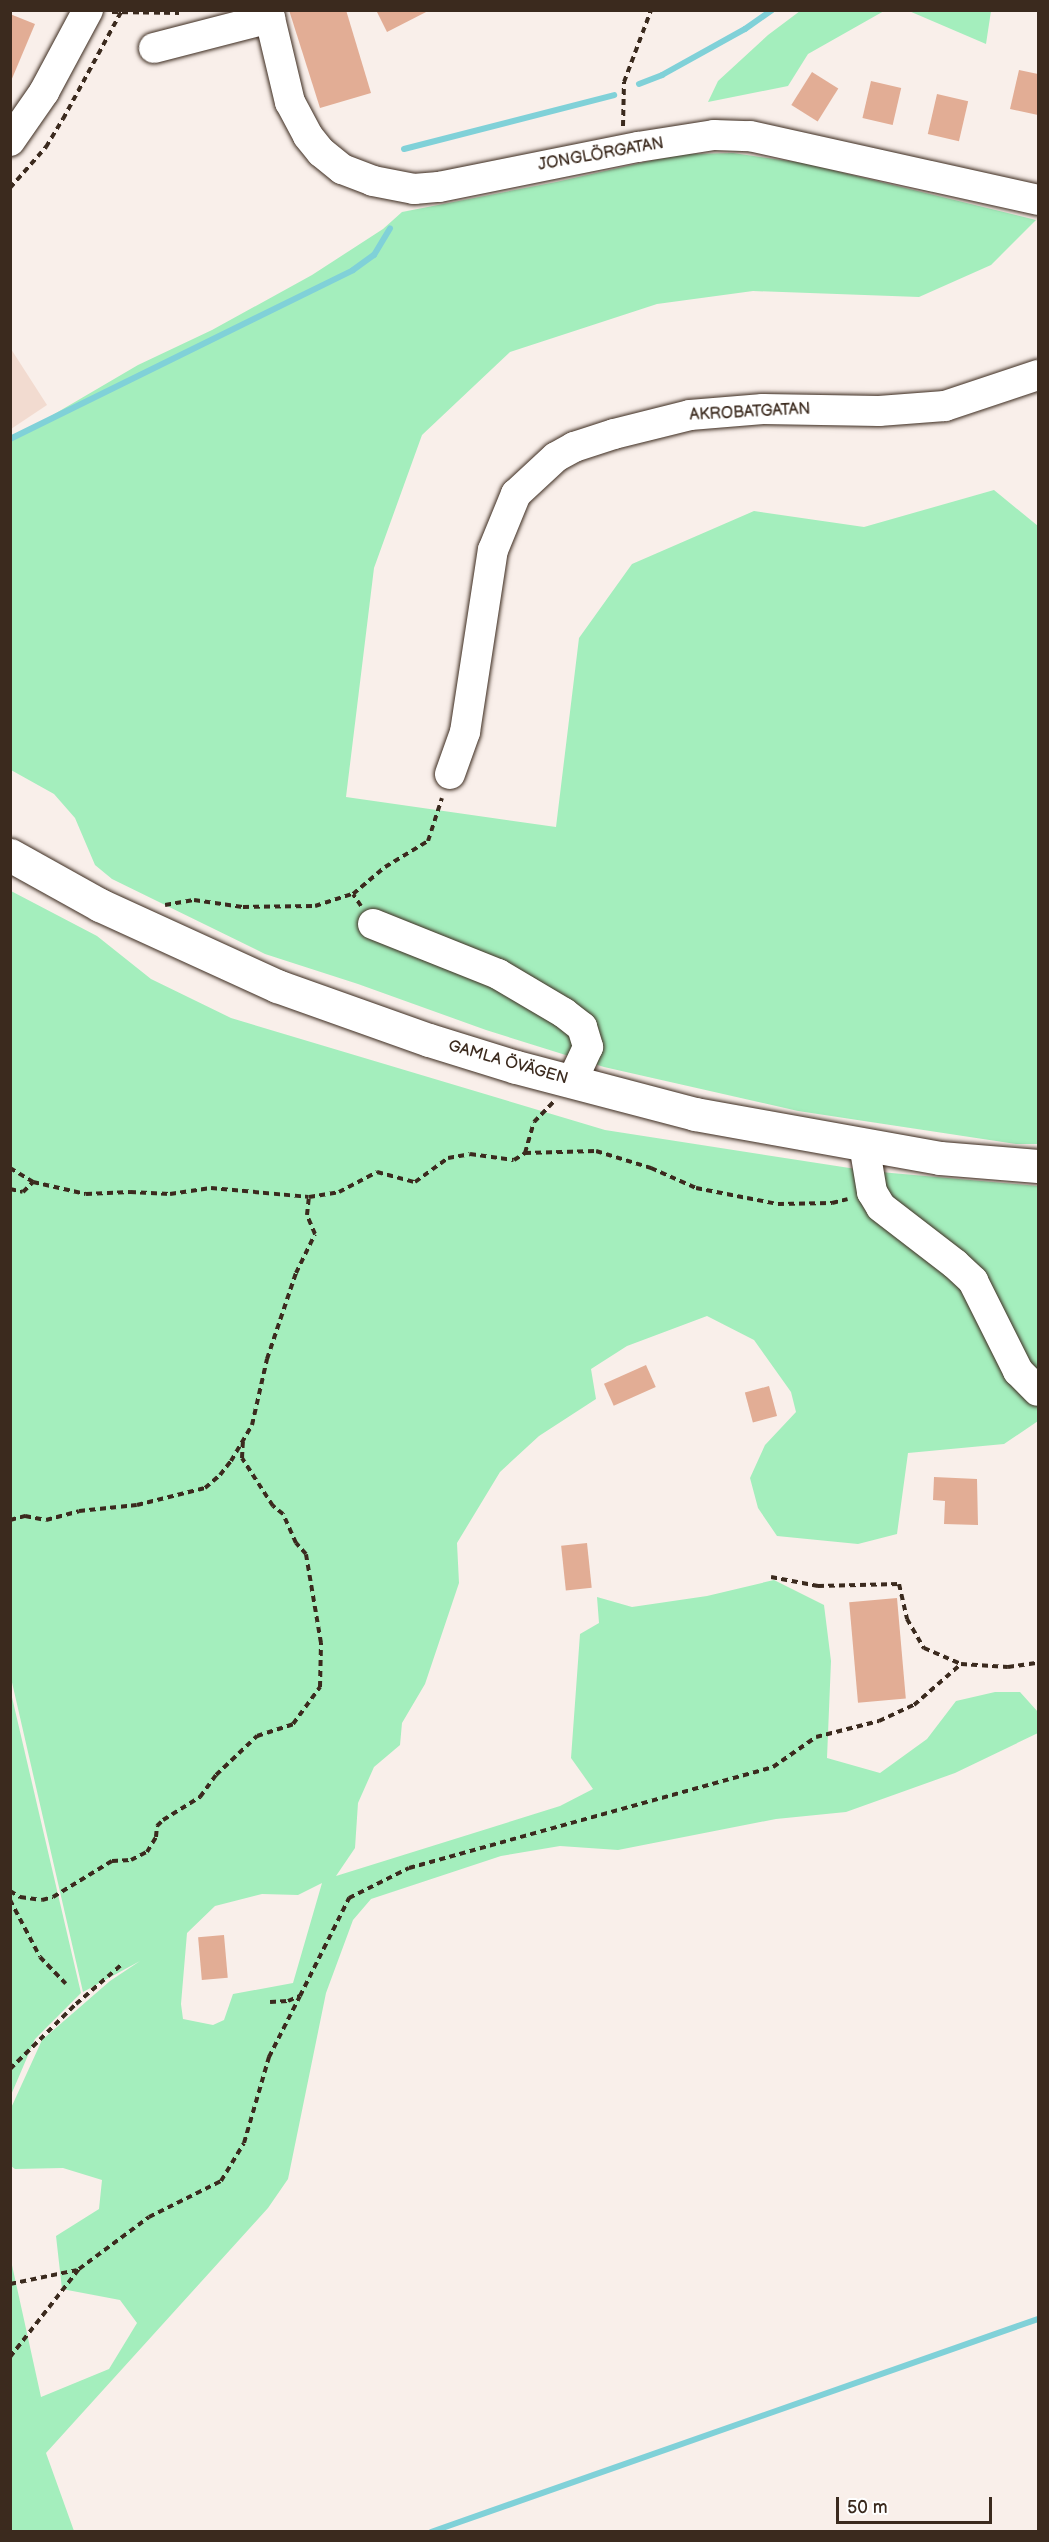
<!DOCTYPE html>
<html>
<head>
<meta charset="utf-8">
<style>
	body { margin:0 }
	#map { position:relative; width:1049px; height:2542px; overflow:hidden; background:#f9efea; font-family:"Balsamiq Sans",sans-serif }
	div>[style] { position:absolute }
	.built>* { inset:0; background:#f2dbd0 }
	.green>* { inset:0; background:#a4eebd }
	.stream>* { height:6px; margin:-3px; padding:0 3px; transform-origin:3px; border-radius:3px; background:#80d1d8 }
	.building>* { inset:0; background:#e2ad95; transform-origin:0 0 }
	.path>* { height:4px; margin-top:-2px; transform-origin:0; background:repeating-linear-gradient(90deg,#3b2a1e 0 6px,transparent 0 10.5px) }
	.roads { filter:drop-shadow(0 0 2px #3b2a1e) drop-shadow(0 0 2px #3b2a1e) }
	.minor>* { height:30px; margin:-15px; padding:0 15px; transform-origin:15px; border-radius:15px; background:#fff }
	.major>* { height:33px; margin:-16.5px; padding:0 16.5px; transform-origin:16.5px; border-radius:16.5px; background:#fff }
	span { translate:-50% -50%; white-space:nowrap; text-align:center; line-height:1.15; -webkit-text-stroke:5px #fff; paint-order:stroke }
	.street-label { font-size:16px; color:#3b2a1e }
	.frame { position:absolute; inset:0; border:12px solid #3b2a1e; pointer-events:none }
	.scale { position:absolute; left:836px; top:2497px; width:156px; height:27px; box-sizing:border-box; border:3px solid #3b2a1e; border-top:0; padding-left:8px; font-size:18px; line-height:21px; white-space:nowrap; color:#3b2a1e; -webkit-text-stroke:4px #fff; paint-order:stroke }
</style>
</head>
<body>
<div id="map">
	<div class="built">
		<i style="clip-path:polygon(11px 349px,47px 405px,11px 429px,10px 429px)"></i>
	</div>
	<div class="green">
		<i style="clip-path:polygon(800px 11px,884px 11px,808px 54px,788px 86px,708px 102px,718px 81px,768px 35px)"></i>
		<i style="clip-path:polygon(909px 11px,991px 11px,986px 44px)"></i>
		<i style="clip-path:polygon(733px 153px,803px 163px,1036px 220px,991px 265px,919px 297px,753px 291px,657px 304px,510px 352px,422px 435px,374px 568px,346px 797px,556px 827px,579px 638px,632px 564px,754px 511px,864px 527px,994px 490px,1038px 526px,1038px 1144px,1016px 1144px,798px 1111px,604px 1067px,486px 1030px,358px 984px,265px 954px,112px 879px,95px 865px,75px 818px,54px 794px,11px 770px,10px 440px,138px 365px,212px 330px,312px 275px,383px 229px,402px 212px,556px 182px,654px 160px,687px 154px)"></i>
		<i style="clip-path:polygon(evenodd,11px 891px,97px 936px,151px 979px,231px 1018px,605px 1130px,869px 1171px,1038px 1186px,1038px 1421px,1004px 1444px,908px 1453px,897px 1534px,858px 1544px,777px 1536px,758px 1508px,750px 1478px,765px 1445px,796px 1412px,791px 1392px,754px 1340px,707px 1316px,627px 1346px,591px 1369px,596px 1399px,539px 1436px,500px 1472px,457px 1543px,459px 1583px,425px 1684px,402px 1723px,400px 1745px,374px 1767px,358px 1803px,355px 1848px,336px 1876px,560px 1806px,593px 1789px,571px 1758px,580px 1634px,599px 1623px,597px 1597px,632px 1607px,707px 1596px,774px 1580px,824px 1605px,831px 1661px,827px 1758px,880px 1773px,927px 1739px,956px 1701px,995px 1692px,1020px 1692px,1038px 1712px,1038px 1733px,955px 1773px,846px 1812px,776px 1819px,618px 1850px,560px 1846px,501px 1856px,371px 1899px,353px 1920px,326px 1993px,288px 2179px,268px 2208px,46px 2453px,74px 2531px,11px 2531px,10px 2256px,41px 2397px,109px 2369px,137px 2323px,120px 2300px,62px 2289px,56px 2236px,99px 2209px,102px 2180px,63px 2168px,15px 2169px,11px 2166px,11px 2108px,42px 2040px,110px 1981px,140px 1961px,83px 1992px,11px 1678px,11px 891px,322px 1883px,293px 1983px,233px 1994px,224px 2020px,213px 2025px,183px 2019px,181px 2004px,187px 1933px,215px 1906px,262px 1894px,298px 1895px,322px 1883px)"></i>
		<i style="clip-path:polygon(11px 1693px,81px 1993px,35px 2039px,11px 2095px)"></i>
	</div>
	<div class="stream">
		<i style="left:639px;top:84px;width:25px;rotate:-21deg"></i>
		<i style="left:662px;top:75px;width:95px;rotate:-29deg"></i>
		<i style="left:745px;top:29px;width:33px;rotate:-35deg"></i>
		<i style="left:404px;top:149px;width:217px;rotate:-14.4deg"></i>
		<i style="left:10px;top:439px;width:382px;rotate:-26.2deg"></i>
		<i style="left:353px;top:270px;width:26px;rotate:-36deg"></i>
		<i style="left:374px;top:255px;width:31px;rotate:-59deg"></i>
		<i style="left:431px;top:2532px;width:643px;rotate:-19.34deg"></i>
	</div>
	<div class="building">
		<i style="clip-path:polygon(289px 10px,346px 10px,371px 93px,320px 108px)"></i>
		<i style="clip-path:polygon(376px 10px,430px 10px,387px 32px)"></i>
		<i style="clip-path:polygon(10px 14px,35px 24px,11px 81px,10px 81px)"></i>
		<i style="clip-path:polygon(1019px 70px,1038px 74px,1038px 115px,1010px 109px)"></i>
		<i style="left:812px;top:72px;width:31px;height:39px;rotate:32deg"></i>
		<i style="left:871px;top:81px;width:31px;height:38px;rotate:13deg"></i>
		<i style="left:937px;top:94px;width:32px;height:41px;rotate:13deg"></i>
		<i style="left:646px;top:1365px;width:24px;height:46px;rotate:66deg"></i>
		<i style="left:769px;top:1386px;width:31px;height:25px;rotate:75deg"></i>
		<i style="clip-path:polygon(934px 1477px,977px 1479px,978px 1525px,944px 1524px,945px 1501px,933px 1500px)"></i>
		<i style="left:587px;top:1543px;width:45px;height:26px;rotate:84deg"></i>
		<i style="left:897px;top:1598px;width:101px;height:48px;rotate:85deg"></i>
		<i style="left:224px;top:1935px;width:43px;height:26px;rotate:85deg"></i>
	</div>
	<div class="path">
		<i style="left:112px;top:12px;width:67px;rotate:0.9deg"></i>
		<i style="left:623px;top:126px;width:44px;rotate:-88.7deg"></i>
		<i style="left:624px;top:82px;width:77px;rotate:-69.4deg"></i>
		<i style="left:10px;top:188px;width:55px;rotate:-48.7deg"></i>
		<i style="left:46px;top:147px;width:33px;rotate:-59deg"></i>
		<i style="left:63px;top:119px;width:122px;rotate:-61.5deg"></i>
		<i style="left:165px;top:905px;width:29px;rotate:-10deg"></i>
		<i style="left:194px;top:900px;width:49px;rotate:8.1deg"></i>
		<i style="left:243px;top:907px;width:72px;rotate:-0.8deg"></i>
		<i style="left:315px;top:906px;width:40px;rotate:-18deg"></i>
		<i style="left:361px;top:906px;width:14px;rotate:-124deg"></i>
		<i style="left:353px;top:894px;width:42px;rotate:-40.2deg"></i>
		<i style="left:385px;top:867px;width:50px;rotate:-31.2deg"></i>
		<i style="left:428px;top:841px;width:45px;rotate:-72deg"></i>
		<i style="left:525px;top:1153px;width:32px;rotate:-74deg"></i>
		<i style="left:534px;top:1122px;width:28px;rotate:-46deg"></i>
		<i style="left:10px;top:1168px;width:27px;rotate:31deg"></i>
		<i style="left:33px;top:1182px;width:54px;rotate:12.8deg"></i>
		<i style="left:86px;top:1194px;width:44px;rotate:-2.6deg"></i>
		<i style="left:130px;top:1192px;width:40px;rotate:2.9deg"></i>
		<i style="left:170px;top:1194px;width:41px;rotate:-8.3deg"></i>
		<i style="left:211px;top:1188px;width:98px;rotate:5.2deg"></i>
		<i style="left:309px;top:1197px;width:30px;rotate:-9deg"></i>
		<i style="left:339px;top:1192px;width:43px;rotate:-27.8deg"></i>
		<i style="left:377px;top:1172px;width:39px;rotate:15deg"></i>
		<i style="left:415px;top:1182px;width:41px;rotate:-36deg"></i>
		<i style="left:448px;top:1158px;width:22px;rotate:-10deg"></i>
		<i style="left:470px;top:1154px;width:44px;rotate:7.8deg"></i>
		<i style="left:514px;top:1160px;width:13px;rotate:-32deg"></i>
		<i style="left:525px;top:1153px;width:71px;rotate:-1.6deg"></i>
		<i style="left:596px;top:1151px;width:58px;rotate:17.2deg"></i>
		<i style="left:651px;top:1168px;width:49px;rotate:24deg"></i>
		<i style="left:696px;top:1188px;width:52px;rotate:11.1deg"></i>
		<i style="left:747px;top:1198px;width:32px;rotate:11deg"></i>
		<i style="left:778px;top:1204px;width:54px;rotate:-1.1deg"></i>
		<i style="left:832px;top:1203px;width:16px;rotate:-14deg"></i>
		<i style="left:10px;top:1189px;width:13px;rotate:13deg"></i>
		<i style="left:23px;top:1192px;width:14px;rotate:-45deg"></i>
		<i style="left:10px;top:1520px;width:16px;rotate:-15deg"></i>
		<i style="left:25px;top:1516px;width:21px;rotate:11deg"></i>
		<i style="left:46px;top:1520px;width:34px;rotate:-15deg"></i>
		<i style="left:79px;top:1511px;width:58px;rotate:-5.9deg"></i>
		<i style="left:137px;top:1505px;width:70px;rotate:-14deg"></i>
		<i style="left:205px;top:1488px;width:20px;rotate:-41deg"></i>
		<i style="left:220px;top:1475px;width:18px;rotate:-52deg"></i>
		<i style="left:231px;top:1461px;width:42px;rotate:-59.7deg"></i>
		<i style="left:252px;top:1425px;width:68px;rotate:-77.2deg"></i>
		<i style="left:267px;top:1359px;width:91px;rotate:-71.4deg"></i>
		<i style="left:296px;top:1273px;width:43px;rotate:-64deg"></i>
		<i style="left:315px;top:1234px;width:21px;rotate:-113deg"></i>
		<i style="left:307px;top:1215px;width:18px;rotate:-84deg"></i>
		<i style="left:771px;top:1577px;width:48px;rotate:10.8deg"></i>
		<i style="left:818px;top:1586px;width:81px;rotate:-1.4deg"></i>
		<i style="left:899px;top:1584px;width:36px;rotate:77deg"></i>
		<i style="left:907px;top:1619px;width:34px;rotate:60deg"></i>
		<i style="left:924px;top:1648px;width:40px;rotate:23.4deg"></i>
		<i style="left:961px;top:1664px;width:47px;rotate:3.7deg"></i>
		<i style="left:1008px;top:1667px;width:30px;rotate:-8deg"></i>
		<i style="left:10px;top:1891px;width:12px;rotate:31deg"></i>
		<i style="left:20px;top:1897px;width:22px;rotate:8deg"></i>
		<i style="left:42px;top:1900px;width:11px;rotate:-15deg"></i>
		<i style="left:53px;top:1897px;width:69px;rotate:-31.4deg"></i>
		<i style="left:112px;top:1861px;width:19px;rotate:-3deg"></i>
		<i style="left:131px;top:1860px;width:18px;rotate:-27deg"></i>
		<i style="left:147px;top:1852px;width:17px;rotate:-59deg"></i>
		<i style="left:156px;top:1837px;width:11px;rotate:-85deg"></i>
		<i style="left:157px;top:1826px;width:8px;rotate:-45deg"></i>
		<i style="left:163px;top:1820px;width:44px;rotate:-31.9deg"></i>
		<i style="left:200px;top:1797px;width:27px;rotate:-54deg"></i>
		<i style="left:216px;top:1775px;width:57px;rotate:-43.6deg"></i>
		<i style="left:257px;top:1736px;width:38px;rotate:-18deg"></i>
		<i style="left:293px;top:1724px;width:46px;rotate:-53.9deg"></i>
		<i style="left:320px;top:1687px;width:44px;rotate:-88.7deg"></i>
		<i style="left:321px;top:1643px;width:90px;rotate:-99.6deg"></i>
		<i style="left:306px;top:1554px;width:15px;rotate:-132deg"></i>
		<i style="left:296px;top:1543px;width:32px;rotate:-114deg"></i>
		<i style="left:283px;top:1514px;width:13px;rotate:-141deg"></i>
		<i style="left:273px;top:1506px;width:57px;rotate:-122.9deg"></i>
		<i style="left:242px;top:1458px;width:19px;rotate:-87deg"></i>
		<i style="left:10px;top:1900px;width:64px;rotate:62.2deg"></i>
		<i style="left:40px;top:1957px;width:37px;rotate:46deg"></i>
		<i style="left:270px;top:2002px;width:18px;rotate:-3deg"></i>
		<i style="left:288px;top:2001px;width:13px;rotate:-23deg"></i>
		<i style="left:300px;top:1996px;width:110px;rotate:-63.4deg"></i>
		<i style="left:349px;top:1898px;width:67px;rotate:-26.6deg"></i>
		<i style="left:409px;top:1868px;width:378px;rotate:-15.5deg"></i>
		<i style="left:773px;top:1767px;width:52px;rotate:-34.9deg"></i>
		<i style="left:816px;top:1737px;width:65px;rotate:-14.3deg"></i>
		<i style="left:879px;top:1721px;width:38px;rotate:-25deg"></i>
		<i style="left:914px;top:1705px;width:62px;rotate:-41.1deg"></i>
		<i style="left:10px;top:2069px;width:93px;rotate:-44.6deg"></i>
		<i style="left:76px;top:2004px;width:60px;rotate:-40.9deg"></i>
		<i style="left:10px;top:2284px;width:68px;rotate:-11.8deg"></i>
		<i style="left:10px;top:2357px;width:112px;rotate:-51.9deg"></i>
		<i style="left:79px;top:2269px;width:87px;rotate:-36.6deg"></i>
		<i style="left:149px;top:2217px;width:80px;rotate:-26.6deg"></i>
		<i style="left:221px;top:2181px;width:44px;rotate:-58.8deg"></i>
		<i style="left:244px;top:2143px;width:90px;rotate:-73.8deg"></i>
		<i style="left:269px;top:2057px;width:68px;rotate:-63.1deg"></i>
	</div>
	<div class="roads">
		<div class="minor">
			<i style="left:268px;top:10px;width:95px;rotate:76.6deg"></i>
			<i style="left:290px;top:102px;width:38px;rotate:62deg"></i>
			<i style="left:308px;top:136px;width:21px;rotate:51deg"></i>
			<i style="left:321px;top:152px;width:27px;rotate:39deg"></i>
			<i style="left:342px;top:169px;width:33px;rotate:21deg"></i>
			<i style="left:373px;top:181px;width:42px;rotate:11deg"></i>
			<i style="left:414px;top:189px;width:25px;rotate:-5deg"></i>
			<i style="left:439px;top:187px;width:203px;rotate:-11.4deg"></i>
			<i style="left:638px;top:147px;width:77px;rotate:-9deg"></i>
			<i style="left:714px;top:135px;width:36px;rotate:2deg"></i>
			<i style="left:750px;top:136px;width:295px;rotate:12.5deg"></i>
			<i style="left:154px;top:48px;width:120px;rotate:-14.5deg"></i>
			<i style="left:10px;top:141px;width:60px;rotate:-55.2deg"></i>
			<i style="left:44px;top:92px;width:93px;rotate:-61.8deg"></i>
			<i style="left:450px;top:774px;width:45px;rotate:-70.3deg"></i>
			<i style="left:465px;top:732px;width:184px;rotate:-81.3deg"></i>
			<i style="left:493px;top:550px;width:61px;rotate:-67.7deg"></i>
			<i style="left:516px;top:494px;width:54px;rotate:-42.8deg"></i>
			<i style="left:556px;top:457px;width:21px;rotate:-29deg"></i>
			<i style="left:574px;top:447px;width:42px;rotate:-18deg"></i>
			<i style="left:614px;top:434px;width:78px;rotate:-14deg"></i>
			<i style="left:690px;top:415px;width:73px;rotate:-4.7deg"></i>
			<i style="left:763px;top:409px;width:116px;rotate:1deg"></i>
			<i style="left:879px;top:411px;width:66px;rotate:-4.3deg"></i>
			<i style="left:945px;top:406px;width:98px;rotate:-18.4deg"></i>
			<i style="left:373px;top:924px;width:135px;rotate:21.8deg"></i>
			<i style="left:498px;top:974px;width:77px;rotate:30.6deg"></i>
			<i style="left:564px;top:1013px;width:23px;rotate:38deg"></i>
			<i style="left:582px;top:1027px;width:21px;rotate:73deg"></i>
			<i style="left:588px;top:1047px;width:38px;rotate:115deg"></i>
			<i style="left:864px;top:1144px;width:49px;rotate:80.5deg"></i>
			<i style="left:872px;top:1192px;width:17px;rotate:59deg"></i>
			<i style="left:881px;top:1207px;width:93px;rotate:37.6deg"></i>
			<i style="left:955px;top:1264px;width:25px;rotate:43deg"></i>
			<i style="left:973px;top:1281px;width:101px;rotate:63.4deg"></i>
			<i style="left:1018px;top:1371px;width:28px;rotate:45deg"></i>
		</div>
		<div class="major">
			<i style="left:10px;top:855px;width:103px;rotate:29.1deg"></i>
			<i style="left:100px;top:905px;width:195px;rotate:24.6deg"></i>
			<i style="left:277px;top:986px;width:161px;rotate:19.6deg"></i>
			<i style="left:429px;top:1040px;width:91px;rotate:17.2deg"></i>
			<i style="left:516px;top:1067px;width:185px;rotate:14.7deg"></i>
			<i style="left:695px;top:1114px;width:249px;rotate:10.2deg"></i>
			<i style="left:940px;top:1158px;width:98px;rotate:4.7deg"></i>
		</div>
	</div>
	<div class="street-label">
		<span style="left:601px;top:155px;rotate:-10deg">JONGLÖRGATAN</span>
		<span style="left:750px;top:413px;rotate:-3deg">AKROBATGATAN</span>
		<span style="left:508px;top:1063px;rotate:16deg">GAMLA ÖVÄGEN</span>
	</div>
	<div class="frame"></div>
	<div class="scale">50 m</div>
</div>
</body>
</html>
